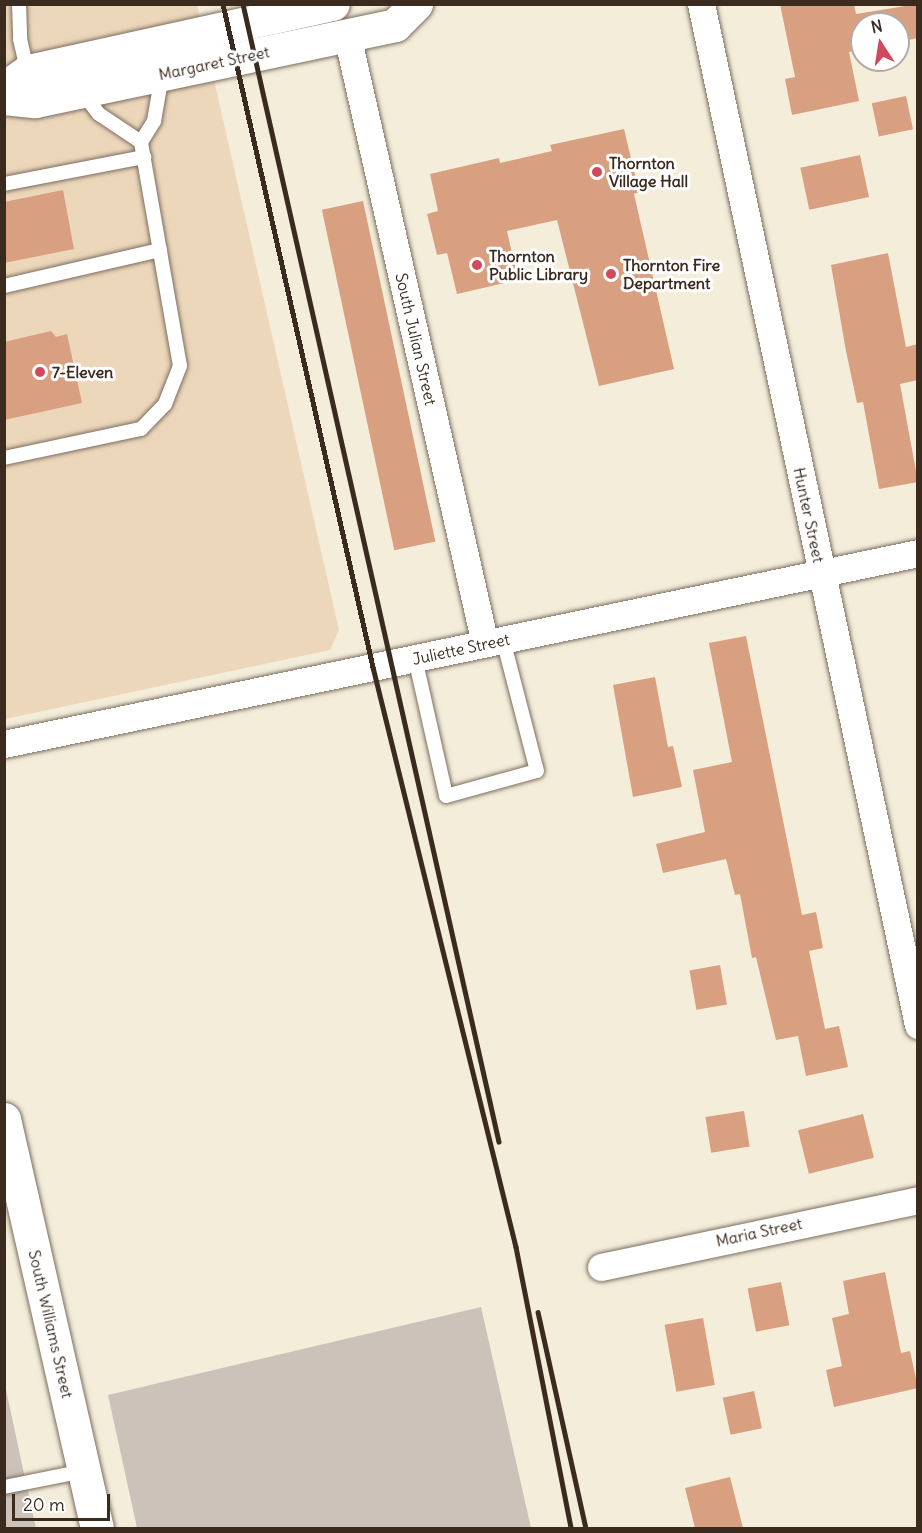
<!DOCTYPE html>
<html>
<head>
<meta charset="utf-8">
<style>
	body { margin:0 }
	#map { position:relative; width:922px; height:1533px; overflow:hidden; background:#f4edda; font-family:Delius,sans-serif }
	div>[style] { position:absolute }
	.built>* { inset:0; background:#edd7bb }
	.industrial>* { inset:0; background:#ccc2b9 }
	.building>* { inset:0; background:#d89f80; transform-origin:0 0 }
	.roads { filter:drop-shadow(0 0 2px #7c6e60) drop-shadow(0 0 2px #7c6e60) }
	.lane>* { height:14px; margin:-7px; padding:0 7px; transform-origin:7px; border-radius:7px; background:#fff }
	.street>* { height:27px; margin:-13.5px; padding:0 13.5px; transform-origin:13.5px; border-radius:13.5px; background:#fff }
	.secondary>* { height:33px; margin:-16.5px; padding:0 16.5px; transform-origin:16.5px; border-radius:16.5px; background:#fff }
	.rail>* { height:4.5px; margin:-2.25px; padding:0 2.25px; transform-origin:2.25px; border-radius:2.25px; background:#3b2a1e }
	.dots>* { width:16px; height:16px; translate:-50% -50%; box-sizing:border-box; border:3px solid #fff; border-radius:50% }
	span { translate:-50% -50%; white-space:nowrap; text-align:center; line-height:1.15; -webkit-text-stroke:6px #fff; paint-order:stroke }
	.street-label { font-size:16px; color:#3b2a1e }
	.poi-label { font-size:16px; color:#3b2a1e; font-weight:700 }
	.left { translate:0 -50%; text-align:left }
	.frame { position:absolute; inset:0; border:6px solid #3b2a1e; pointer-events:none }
	.north { position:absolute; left:850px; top:12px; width:60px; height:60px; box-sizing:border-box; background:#fff; border:2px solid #b1aaa5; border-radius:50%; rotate:348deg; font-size:16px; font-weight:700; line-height:24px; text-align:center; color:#3b2a1e }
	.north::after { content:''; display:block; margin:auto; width:21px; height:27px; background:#d1495b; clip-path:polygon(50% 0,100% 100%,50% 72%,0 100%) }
	.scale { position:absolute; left:12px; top:1494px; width:98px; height:27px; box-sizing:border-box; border:3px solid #3b2a1e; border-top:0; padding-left:8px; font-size:18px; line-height:21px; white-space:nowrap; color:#3b2a1e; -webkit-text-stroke:4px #fff; paint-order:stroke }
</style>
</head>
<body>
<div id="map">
	<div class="built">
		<i style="clip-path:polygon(4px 5px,197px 5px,339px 630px,330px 650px,5px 719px)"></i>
	</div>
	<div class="industrial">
		<i style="clip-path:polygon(481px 1307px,531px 1528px,137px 1528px,108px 1395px)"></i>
		<i style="clip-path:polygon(4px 1380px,26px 1483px,36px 1528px,5px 1528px)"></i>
	</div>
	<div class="building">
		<i style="clip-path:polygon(780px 4px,854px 4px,856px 14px,918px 4px,918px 38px,898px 42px,898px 24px,862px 24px,862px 50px,849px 52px,859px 101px,792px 115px,785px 79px,795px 77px)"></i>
		<i style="left:906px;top:96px;width:34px;height:35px;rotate:78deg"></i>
		<i style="clip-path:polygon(624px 129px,639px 192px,634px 194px,674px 369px,599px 386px,557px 220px,507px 231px,518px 280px,457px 294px,447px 253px,437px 255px,427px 214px,438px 211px,430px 174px,499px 158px,500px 163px,552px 151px,550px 145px)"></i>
		<i style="left:860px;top:155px;width:43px;height:61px;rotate:78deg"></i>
		<i style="clip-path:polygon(63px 190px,74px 249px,4px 263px,4px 202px)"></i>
		<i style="left:363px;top:201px;width:348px;height:42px;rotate:78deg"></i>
		<i style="clip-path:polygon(888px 253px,906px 347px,918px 344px,918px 380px,900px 384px,918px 482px,879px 489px,863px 402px,857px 403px,846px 351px,831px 265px)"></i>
		<i style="clip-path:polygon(51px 331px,56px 337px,67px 334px,82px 403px,4px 420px,4px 342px)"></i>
		<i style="clip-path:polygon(746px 636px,802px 915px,816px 912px,823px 948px,809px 951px,825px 1029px,839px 1026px,848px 1067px,806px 1076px,798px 1036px,776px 1040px,756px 957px,752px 958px,740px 894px,735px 895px,726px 859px,663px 873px,656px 844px,705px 832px,693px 770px,732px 762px,709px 643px)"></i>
		<i style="clip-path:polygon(655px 677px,668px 747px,673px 746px,682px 787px,633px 797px,613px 685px)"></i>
		<i style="left:720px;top:965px;width:40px;height:31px;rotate:80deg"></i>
		<i style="left:744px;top:1111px;width:36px;height:39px;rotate:81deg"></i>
		<i style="left:863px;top:1114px;width:45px;height:67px;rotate:76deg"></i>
		<i style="clip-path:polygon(885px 1272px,901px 1353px,910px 1351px,918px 1388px,834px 1407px,826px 1370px,842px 1366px,832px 1318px,849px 1314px,843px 1281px)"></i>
		<i style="left:781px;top:1282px;width:44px;height:34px;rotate:79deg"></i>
		<i style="left:703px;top:1318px;width:68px;height:39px;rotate:80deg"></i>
		<i style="left:754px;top:1391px;width:38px;height:32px;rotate:78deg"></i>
		<i style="clip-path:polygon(730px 1477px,743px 1528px,695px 1528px,685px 1488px)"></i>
	</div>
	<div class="roads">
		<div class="lane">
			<i style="left:19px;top:4px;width:35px;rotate:88deg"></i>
			<i style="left:20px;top:39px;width:35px;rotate:77deg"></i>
			<i style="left:83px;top:93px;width:26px;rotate:53deg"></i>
			<i style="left:99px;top:114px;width:50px;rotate:33.7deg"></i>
			<i style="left:4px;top:184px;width:143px;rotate:-10.9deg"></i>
			<i style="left:4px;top:286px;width:160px;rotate:-13deg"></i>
			<i style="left:4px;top:458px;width:140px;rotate:-12deg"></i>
			<i style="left:141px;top:429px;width:35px;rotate:-46deg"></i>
			<i style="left:165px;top:404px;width:41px;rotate:-68.5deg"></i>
			<i style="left:180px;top:366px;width:227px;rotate:-99.9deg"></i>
			<i style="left:141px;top:142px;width:25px;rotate:-58deg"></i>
			<i style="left:154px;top:121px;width:47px;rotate:-80.1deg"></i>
			<i style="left:415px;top:658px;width:141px;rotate:77.3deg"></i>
			<i style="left:446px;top:796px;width:94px;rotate:-15.4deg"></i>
			<i style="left:537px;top:771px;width:135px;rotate:-104.5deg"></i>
			<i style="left:4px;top:1487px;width:82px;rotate:-11.3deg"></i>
		</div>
		<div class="street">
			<i style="left:701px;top:4px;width:1044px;rotate:78deg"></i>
			<i style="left:347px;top:35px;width:624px;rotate:77.23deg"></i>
			<i style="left:4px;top:744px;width:934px;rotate:-11.8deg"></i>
			<i style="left:601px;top:1267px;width:324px;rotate:-11.9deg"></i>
		</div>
		<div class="secondary">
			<i style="left:4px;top:88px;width:29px;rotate:-35deg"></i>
			<i style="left:28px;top:71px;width:312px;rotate:-12.4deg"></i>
			<i style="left:4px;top:98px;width:31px;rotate:6deg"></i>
			<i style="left:35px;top:101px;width:368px;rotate:-11.9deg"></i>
			<i style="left:395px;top:25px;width:30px;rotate:-45deg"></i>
			<i style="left:4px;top:1119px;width:419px;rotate:77.2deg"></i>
		</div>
	</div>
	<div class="rail">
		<i style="left:223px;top:4px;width:680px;rotate:77.25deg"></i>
		<i style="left:373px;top:667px;width:597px;rotate:76.15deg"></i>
		<i style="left:516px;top:1247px;width:286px;rotate:78.9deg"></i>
		<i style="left:243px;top:4px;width:1166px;rotate:77.32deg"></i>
		<i style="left:538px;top:1312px;width:221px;rotate:77.5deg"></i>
	</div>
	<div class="dots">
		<i style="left:597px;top:172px;background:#d1495b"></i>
		<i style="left:477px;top:265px;background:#d1495b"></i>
		<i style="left:611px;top:274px;background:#d1495b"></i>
		<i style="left:40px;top:372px;background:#d1495b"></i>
	</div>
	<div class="street-label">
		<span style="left:214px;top:63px;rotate:-12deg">Margaret Street</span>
		<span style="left:416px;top:339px;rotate:77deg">South Julian Street</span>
		<span style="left:809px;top:515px;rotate:78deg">Hunter Street</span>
		<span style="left:461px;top:649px;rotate:-12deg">Juliette Street</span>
		<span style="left:759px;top:1232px;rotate:-12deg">Maria Street</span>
		<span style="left:51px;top:1324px;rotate:77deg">South Williams Street</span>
	</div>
	<div class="poi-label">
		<span class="left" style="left:609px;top:172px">Thornton<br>Village Hall</span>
		<span class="left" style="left:489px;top:265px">Thornton<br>Public Library</span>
		<span class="left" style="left:623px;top:274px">Thornton Fire<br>Department</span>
		<span class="left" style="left:52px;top:372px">7-Eleven</span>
	</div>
	<div class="frame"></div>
	<div class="north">N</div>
	<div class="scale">20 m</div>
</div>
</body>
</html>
